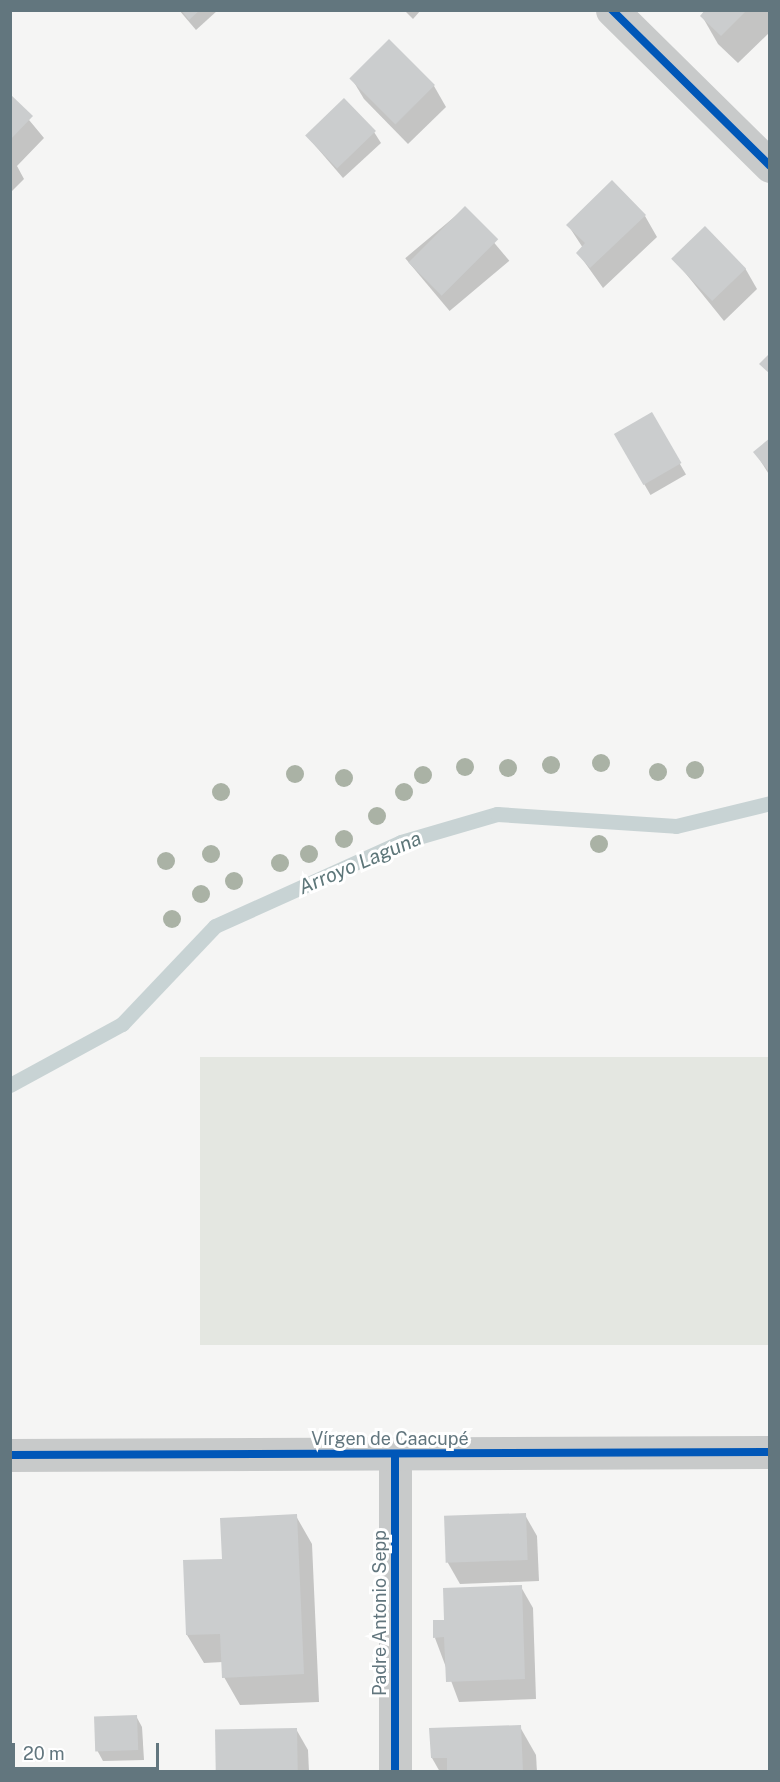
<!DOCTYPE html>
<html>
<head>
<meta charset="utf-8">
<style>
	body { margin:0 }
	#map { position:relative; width:780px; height:1782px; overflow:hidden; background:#f5f5f4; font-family:"Public Sans",sans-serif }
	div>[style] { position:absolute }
	.green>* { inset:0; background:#e4e7e1; transform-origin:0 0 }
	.shadow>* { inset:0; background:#0003; transform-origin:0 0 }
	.stream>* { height:15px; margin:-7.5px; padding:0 7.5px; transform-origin:7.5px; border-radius:7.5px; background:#c8d3d4 }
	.building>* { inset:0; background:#cbcdce; transform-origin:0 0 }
	.street>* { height:33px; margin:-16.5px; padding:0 16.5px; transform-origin:16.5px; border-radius:16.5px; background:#c8caca }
	.cycleway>* { height:8px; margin:-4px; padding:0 4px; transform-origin:4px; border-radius:4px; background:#0057b8 }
	.trees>* { width:18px; height:18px; margin:-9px; border-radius:50%; background:#aab2a5 }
	span { translate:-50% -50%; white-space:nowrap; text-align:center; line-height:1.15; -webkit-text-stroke:6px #fff; paint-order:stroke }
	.street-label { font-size:18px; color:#62767e }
	.water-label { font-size:20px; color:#5d7679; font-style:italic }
	.frame { position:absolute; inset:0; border:12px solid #62767e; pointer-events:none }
	.scale { position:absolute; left:12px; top:1743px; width:147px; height:27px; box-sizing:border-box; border:3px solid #62767e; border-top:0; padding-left:8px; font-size:18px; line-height:21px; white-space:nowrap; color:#62767e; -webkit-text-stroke:4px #fff; paint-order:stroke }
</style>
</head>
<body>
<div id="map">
	<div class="green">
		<i style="left:769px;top:1057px;width:288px;height:569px;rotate:90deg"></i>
	</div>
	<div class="shadow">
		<i style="clip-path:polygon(179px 10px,218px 10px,196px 30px)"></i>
		<i style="clip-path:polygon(404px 10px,421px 10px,413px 19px)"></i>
		<i style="clip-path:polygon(707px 10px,770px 10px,770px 32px,738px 63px,718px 44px,702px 16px)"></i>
		<i style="clip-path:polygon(352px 79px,434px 86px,446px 107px,408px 144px,364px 99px)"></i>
		<i style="clip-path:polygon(10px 97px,44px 138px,17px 166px,24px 179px,10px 193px)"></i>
		<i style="clip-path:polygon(374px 132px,381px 143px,343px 178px,306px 135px)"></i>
		<i style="left:465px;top:208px;width:69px;height:78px;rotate:50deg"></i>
		<i style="clip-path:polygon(645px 216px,657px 237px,603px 288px,578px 253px,583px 248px,568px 225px)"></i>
		<i style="clip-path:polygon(674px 259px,745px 268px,757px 289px,724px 321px)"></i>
		<i style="left:651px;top:414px;width:70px;height:41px;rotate:60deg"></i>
		<i style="clip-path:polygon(770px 440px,770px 476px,755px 452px)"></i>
		<i style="clip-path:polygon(525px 1515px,537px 1536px,539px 1581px,460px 1584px,448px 1563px,446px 1518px)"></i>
		<i style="clip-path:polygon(296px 1516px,312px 1544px,319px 1702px,240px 1705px,224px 1677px,223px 1662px,204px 1663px,187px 1635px,223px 1560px)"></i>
		<i style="clip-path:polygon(521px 1587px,533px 1608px,536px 1699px,459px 1702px,435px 1638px,446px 1621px)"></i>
		<i style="clip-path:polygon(136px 1716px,142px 1727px,144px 1760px,103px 1761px,97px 1750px)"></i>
		<i style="clip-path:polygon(520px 1727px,536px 1755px,537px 1772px,440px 1772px,432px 1758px)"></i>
		<i style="clip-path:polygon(296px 1729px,308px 1750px,309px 1772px,218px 1772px)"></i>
	</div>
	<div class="stream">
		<i style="left:10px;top:1085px;width:128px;rotate:-28.6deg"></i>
		<i style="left:122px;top:1024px;width:135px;rotate:-46.5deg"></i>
		<i style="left:215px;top:926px;width:204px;rotate:-24.3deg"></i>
		<i style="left:401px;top:842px;width:100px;rotate:-16.3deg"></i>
		<i style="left:497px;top:814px;width:179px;rotate:3.8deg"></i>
		<i style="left:676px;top:826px;width:97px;rotate:-13.7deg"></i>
	</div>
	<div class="building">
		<i style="clip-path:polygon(181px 10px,200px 10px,189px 20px)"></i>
		<i style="clip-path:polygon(705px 10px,747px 10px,721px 36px,700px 16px)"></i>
		<i style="left:389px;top:39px;width:65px;height:56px;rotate:45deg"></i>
		<i style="clip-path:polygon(10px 94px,33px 116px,10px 140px)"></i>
		<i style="left:344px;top:98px;width:46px;height:54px;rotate:46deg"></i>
		<i style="clip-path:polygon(612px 180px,646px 215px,590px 268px,576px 253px,585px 243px,566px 225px)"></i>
		<i style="left:465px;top:206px;width:47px;height:80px;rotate:45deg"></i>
		<i style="left:705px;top:226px;width:59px;height:47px;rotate:46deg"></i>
		<i style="clip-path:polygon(770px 353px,770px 374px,759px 364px)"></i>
		<i style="left:652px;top:412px;width:59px;height:44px;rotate:60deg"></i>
		<i style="clip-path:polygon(770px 438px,770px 473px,753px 452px)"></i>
		<i style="left:526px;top:1513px;width:47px;height:82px;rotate:88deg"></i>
		<i style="clip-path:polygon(297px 1514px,304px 1674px,222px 1678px,220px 1634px,186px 1635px,183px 1560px,222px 1559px,220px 1518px)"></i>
		<i style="clip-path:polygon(522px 1585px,525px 1679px,446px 1682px,444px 1637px,433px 1638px,433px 1620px,444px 1620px,443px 1588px)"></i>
		<i style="left:137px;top:1715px;width:35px;height:43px;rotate:88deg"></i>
		<i style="clip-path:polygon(521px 1725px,523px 1772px,447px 1772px,447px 1758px,431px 1758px,429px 1728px)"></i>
		<i style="left:297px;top:1728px;width:44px;height:82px;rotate:89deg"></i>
	</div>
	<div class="street">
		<i style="left:612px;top:10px;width:222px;rotate:44.6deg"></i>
		<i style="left:395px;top:1454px;width:318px;rotate:90deg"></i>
		<i style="left:10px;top:1455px;width:760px;rotate:-0.23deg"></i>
	</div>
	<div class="cycleway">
		<i style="left:612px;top:10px;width:222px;rotate:44.6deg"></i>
		<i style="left:395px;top:1454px;width:318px;rotate:90deg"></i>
		<i style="left:10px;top:1455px;width:760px;rotate:-0.23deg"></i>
	</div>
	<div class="trees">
		<i style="left:601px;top:763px"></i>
		<i style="left:551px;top:765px"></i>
		<i style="left:465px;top:767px"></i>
		<i style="left:508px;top:768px"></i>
		<i style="left:695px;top:770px"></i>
		<i style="left:658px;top:772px"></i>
		<i style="left:295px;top:774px"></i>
		<i style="left:423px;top:775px"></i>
		<i style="left:344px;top:778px"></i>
		<i style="left:221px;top:792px"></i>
		<i style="left:404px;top:792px"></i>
		<i style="left:377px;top:816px"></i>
		<i style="left:344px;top:839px"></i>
		<i style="left:599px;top:844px"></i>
		<i style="left:211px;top:854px"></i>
		<i style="left:309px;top:854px"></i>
		<i style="left:166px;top:861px"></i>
		<i style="left:280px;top:863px"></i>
		<i style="left:234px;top:881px"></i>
		<i style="left:201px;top:894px"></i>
		<i style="left:172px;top:919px"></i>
	</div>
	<div class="street-label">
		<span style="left:390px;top:1439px">Vírgen de Caacupé</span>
		<span style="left:380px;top:1613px;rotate:-90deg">Padre Antonio Sepp</span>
	</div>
	<div class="water-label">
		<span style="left:360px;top:863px;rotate:-23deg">Arroyo Laguna</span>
	</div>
	<div class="frame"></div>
	<div class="scale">20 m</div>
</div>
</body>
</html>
